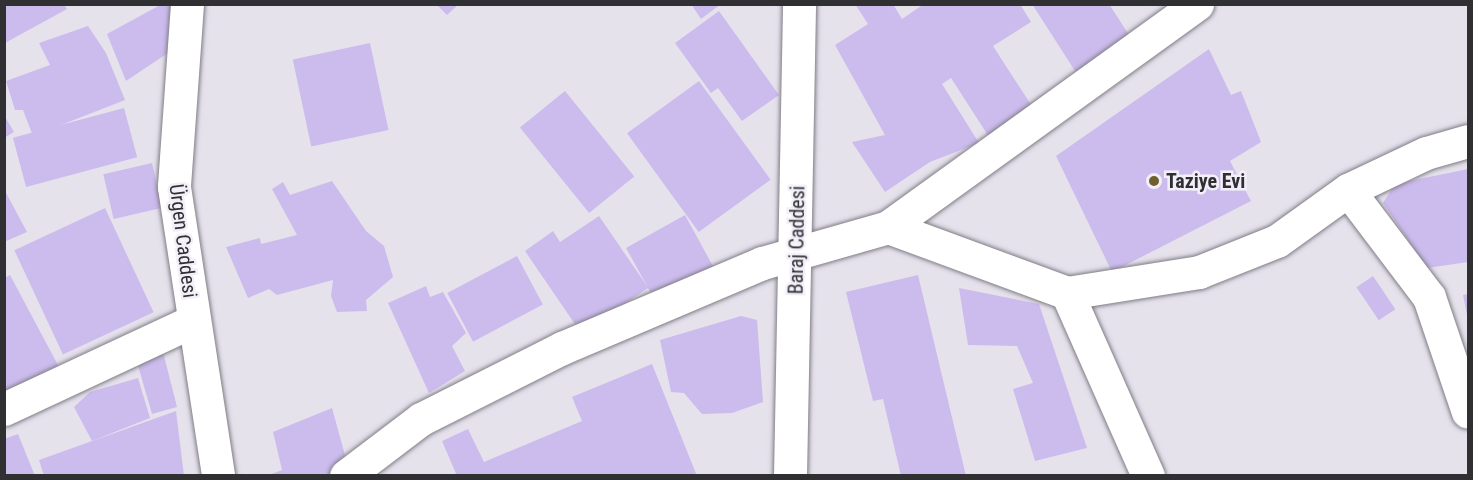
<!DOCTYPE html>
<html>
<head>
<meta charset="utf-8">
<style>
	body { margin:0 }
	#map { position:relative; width:1473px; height:480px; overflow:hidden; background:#e5e2ec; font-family:"Roboto Condensed",sans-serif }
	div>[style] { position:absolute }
	.building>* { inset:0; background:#ccbcee; transform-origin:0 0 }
	.roads { filter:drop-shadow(0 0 2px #807d86) drop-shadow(0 0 2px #807d86) }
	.minor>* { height:33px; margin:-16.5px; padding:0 16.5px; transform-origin:16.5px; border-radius:16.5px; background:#fff }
	.dots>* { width:16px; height:16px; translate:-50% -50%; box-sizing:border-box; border:3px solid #f2eff9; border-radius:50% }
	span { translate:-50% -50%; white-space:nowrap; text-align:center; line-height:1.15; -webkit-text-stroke:5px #f2eff9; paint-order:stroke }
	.poi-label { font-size:20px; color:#302f32; font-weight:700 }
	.left { translate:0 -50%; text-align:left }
	.street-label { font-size:20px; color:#302f32 }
	.frame { position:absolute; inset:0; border:6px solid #302f32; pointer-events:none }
</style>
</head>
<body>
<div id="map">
	<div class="building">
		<i style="clip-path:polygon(5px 4px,64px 4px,67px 9px,5px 43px)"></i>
		<i style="clip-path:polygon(162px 4px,171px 4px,177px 47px,126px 81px,107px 34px)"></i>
		<i style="clip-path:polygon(436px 4px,459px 4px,447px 15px)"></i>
		<i style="clip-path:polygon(691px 4px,721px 4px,701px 19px)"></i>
		<i style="clip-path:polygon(855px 4px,893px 4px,902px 19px,924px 4px,1020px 4px,1031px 22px,993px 46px,1035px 111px,991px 140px,951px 78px,942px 84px,979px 143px,930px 162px,885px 192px,852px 142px,885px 135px,835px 45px,868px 24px)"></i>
		<i style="clip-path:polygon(1032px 4px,1109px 4px,1131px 38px,1077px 74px)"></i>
		<i style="clip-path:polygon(719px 11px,779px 95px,742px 121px,718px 88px,711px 93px,675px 43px)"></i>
		<i style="clip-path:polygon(88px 26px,106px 53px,125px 100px,33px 136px,23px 110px,15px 110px,6px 81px,50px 65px,39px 43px)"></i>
		<i style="left:370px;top:43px;width:89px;height:79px;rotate:78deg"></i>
		<i style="clip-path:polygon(1209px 49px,1231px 95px,1241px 91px,1261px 142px,1230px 161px,1251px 201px,1112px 272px,1056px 156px)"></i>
		<i style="left:699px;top:81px;width:122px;height:89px;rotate:54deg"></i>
		<i style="left:565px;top:91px;width:110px;height:58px;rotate:51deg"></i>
		<i style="left:124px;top:108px;width:51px;height:115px;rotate:75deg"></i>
		<i style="clip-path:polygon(4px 115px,14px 132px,4px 138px)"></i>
		<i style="left:152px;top:163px;width:46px;height:50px;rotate:77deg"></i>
		<i style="clip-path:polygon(1468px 169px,1468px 262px,1427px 268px,1383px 203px,1395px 184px)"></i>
		<i style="clip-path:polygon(332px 181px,366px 231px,384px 246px,393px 277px,366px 300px,367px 311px,337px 312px,331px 296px,333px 280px,277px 295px,269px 289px,248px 298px,226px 247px,260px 238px,261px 244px,297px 235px,272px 189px,283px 182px,290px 195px)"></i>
		<i style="clip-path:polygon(4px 189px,27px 232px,4px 242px)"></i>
		<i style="left:105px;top:208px;width:115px;height:100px;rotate:65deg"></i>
		<i style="clip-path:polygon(685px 215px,714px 268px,655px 301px,648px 288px,581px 333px,525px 251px,553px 231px,560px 242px,599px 216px,647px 286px,626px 248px)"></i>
		<i style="left:517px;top:256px;width:55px;height:79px;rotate:62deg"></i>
		<i style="clip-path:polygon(10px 275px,59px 367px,4px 391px,4px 278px)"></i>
		<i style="clip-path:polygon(918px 275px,966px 476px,901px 476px,883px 399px,873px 401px,846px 292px)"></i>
		<i style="left:1373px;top:276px;width:40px;height:20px;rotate:56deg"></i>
		<i style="clip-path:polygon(426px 286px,430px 297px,443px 292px,466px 333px,452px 346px,465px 371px,429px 393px,388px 303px)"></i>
		<i style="clip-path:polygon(959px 288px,1039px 304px,1087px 448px,1035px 461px,1013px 389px,1033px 383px,1017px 346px,968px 345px)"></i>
		<i style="clip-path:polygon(1468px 294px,1468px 315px,1467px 315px,1463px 295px)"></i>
		<i style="clip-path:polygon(741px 316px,757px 320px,763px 402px,732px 413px,702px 414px,684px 393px,671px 392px,660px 340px)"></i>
		<i style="clip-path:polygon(162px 348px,177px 407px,152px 414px,137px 362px)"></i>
		<i style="clip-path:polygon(652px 364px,697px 476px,457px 476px,442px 441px,468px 429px,484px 462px,582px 421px,572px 397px)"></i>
		<i style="clip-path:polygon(138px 378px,150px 418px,92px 441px,74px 407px,90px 392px)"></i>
		<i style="clip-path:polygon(332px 408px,348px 466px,332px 476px,269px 475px,282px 470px,273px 432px)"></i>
		<i style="clip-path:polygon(176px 411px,184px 476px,44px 476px,39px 460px)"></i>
		<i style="clip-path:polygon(18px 434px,35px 476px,4px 476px,4px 439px)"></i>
	</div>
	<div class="roads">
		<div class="minor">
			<i style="left:187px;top:4px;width:183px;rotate:94.1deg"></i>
			<i style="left:174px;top:187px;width:292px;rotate:81.3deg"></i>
			<i style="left:1348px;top:190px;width:134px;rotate:52.9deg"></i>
			<i style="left:1429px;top:297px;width:121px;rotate:71.3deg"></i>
			<i style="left:888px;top:227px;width:191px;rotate:20.2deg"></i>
			<i style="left:1067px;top:293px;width:134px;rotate:-9deg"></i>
			<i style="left:1199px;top:272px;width:84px;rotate:-21.7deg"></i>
			<i style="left:1277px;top:241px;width:87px;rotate:-35.7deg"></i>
			<i style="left:1348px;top:190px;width:86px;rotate:-25.4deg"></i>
			<i style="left:1426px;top:153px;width:44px;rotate:-15.9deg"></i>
			<i style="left:1067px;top:293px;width:200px;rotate:66.1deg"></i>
			<i style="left:4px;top:409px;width:208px;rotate:-25deg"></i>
			<i style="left:346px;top:476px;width:94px;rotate:-37.2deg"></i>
			<i style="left:421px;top:419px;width:158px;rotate:-26.7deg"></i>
			<i style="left:562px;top:348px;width:217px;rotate:-23deg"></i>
			<i style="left:762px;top:263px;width:131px;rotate:-15.9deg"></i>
			<i style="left:888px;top:227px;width:381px;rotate:-35.8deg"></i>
			<i style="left:790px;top:476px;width:472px;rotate:-88.9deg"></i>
		</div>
	</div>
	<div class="dots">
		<i style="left:1154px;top:181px;background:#705e2c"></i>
	</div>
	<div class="poi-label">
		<span class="left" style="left:1166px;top:181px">Taziye Evi</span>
	</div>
	<div class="street-label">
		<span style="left:797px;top:240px;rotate:-89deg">Baraj Caddesi</span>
		<span style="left:183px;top:241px;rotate:83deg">Ürgen Caddesi</span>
	</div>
	<div class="frame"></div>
</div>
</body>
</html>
